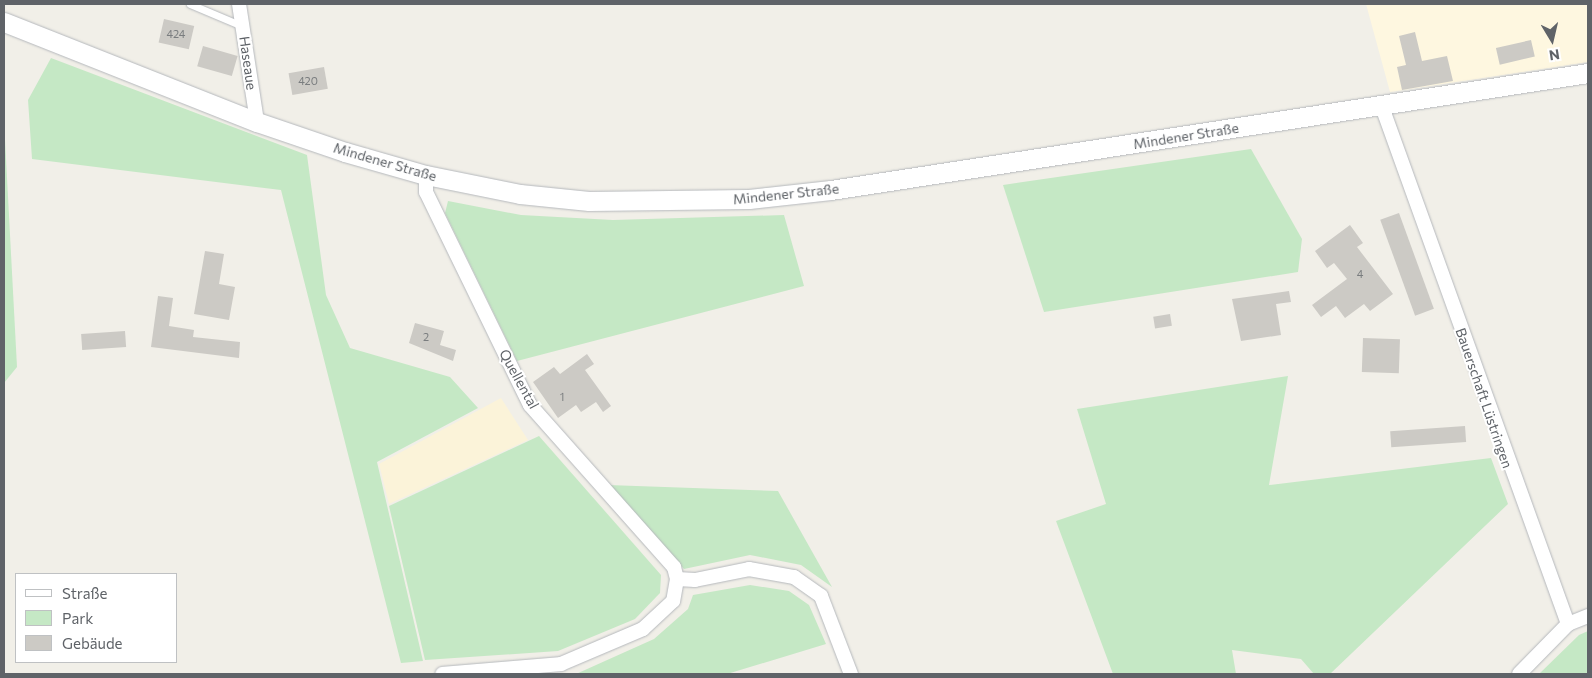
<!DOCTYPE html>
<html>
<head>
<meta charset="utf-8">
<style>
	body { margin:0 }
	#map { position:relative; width:1592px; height:678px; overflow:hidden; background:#f1efe8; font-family:Commissioner,sans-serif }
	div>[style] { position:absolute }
	.commercial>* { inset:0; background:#fef7e0 }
	.green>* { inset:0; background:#c5e8c5 }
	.sand>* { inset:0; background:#fbf3d9 }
	.building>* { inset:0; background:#cccac5; transform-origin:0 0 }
	.roads { filter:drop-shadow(0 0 1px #b5b8bc) drop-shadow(0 0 1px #b5b8bc) }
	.lane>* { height:7px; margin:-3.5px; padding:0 3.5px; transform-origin:3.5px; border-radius:3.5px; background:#fff }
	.street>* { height:14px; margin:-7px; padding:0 7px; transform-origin:7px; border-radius:7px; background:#fff }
	.secondary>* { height:19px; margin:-9.5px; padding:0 9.5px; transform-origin:9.5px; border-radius:9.5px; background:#fff }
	span { translate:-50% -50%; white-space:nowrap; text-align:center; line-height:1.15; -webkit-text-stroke:4px #fff; paint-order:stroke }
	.number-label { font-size:11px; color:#7a7d7f }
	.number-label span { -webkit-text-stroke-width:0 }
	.street-label { font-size:14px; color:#5f6368 }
	.frame { position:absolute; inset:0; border:5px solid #5f6368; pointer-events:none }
	.legend { position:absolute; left:15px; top:573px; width:162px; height:90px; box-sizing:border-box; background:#fff; border:1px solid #bfc1c3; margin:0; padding:6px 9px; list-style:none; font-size:15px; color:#5f6368 }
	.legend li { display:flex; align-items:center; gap:10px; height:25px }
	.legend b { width:25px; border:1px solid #bfc1c3 }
	.north { position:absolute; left:1527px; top:15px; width:50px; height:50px; -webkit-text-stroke:4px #fff; paint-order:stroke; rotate:171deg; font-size:14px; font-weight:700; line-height:20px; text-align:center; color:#5f6368 }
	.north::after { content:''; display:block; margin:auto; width:18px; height:22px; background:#5f6368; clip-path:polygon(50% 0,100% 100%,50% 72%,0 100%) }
</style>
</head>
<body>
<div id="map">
	<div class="commercial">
		<i style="clip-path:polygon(1366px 4px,1588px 4px,1588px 62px,1390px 92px)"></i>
	</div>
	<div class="green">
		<i style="clip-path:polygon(51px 58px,307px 155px,326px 295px,350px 348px,450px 377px,478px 408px,377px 462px,423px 661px,401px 663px,281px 190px,32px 159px,28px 100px)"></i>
		<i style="clip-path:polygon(4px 121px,17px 367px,4px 383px)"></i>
		<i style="clip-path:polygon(1251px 149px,1302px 239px,1298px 272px,1044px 312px,1003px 185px)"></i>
		<i style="clip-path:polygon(448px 201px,521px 215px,613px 220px,784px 215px,804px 286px,517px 361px,445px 213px)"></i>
		<i style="clip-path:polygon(1288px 376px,1269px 485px,1491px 458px,1508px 504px,1330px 674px,1314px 674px,1301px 659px,1232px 650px,1236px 674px,1113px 674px,1056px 521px,1106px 504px,1077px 409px)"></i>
		<i style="clip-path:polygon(539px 436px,661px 575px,660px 593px,635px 619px,558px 651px,425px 660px,389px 506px)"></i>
		<i style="clip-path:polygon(608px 485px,778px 491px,832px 587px,801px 565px,750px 555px,684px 569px)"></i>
		<i style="clip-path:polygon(750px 585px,789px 591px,809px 605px,826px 644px,727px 674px,576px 674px,654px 639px,688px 609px,693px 595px)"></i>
		<i style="clip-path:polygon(1588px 631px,1588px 674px,1539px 674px,1579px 635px)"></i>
	</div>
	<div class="sand">
		<i style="clip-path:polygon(501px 398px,528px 440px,389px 504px,379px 464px)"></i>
	</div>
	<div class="building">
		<i style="left:164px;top:19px;width:31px;height:24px;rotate:13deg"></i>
		<i style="clip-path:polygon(1415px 32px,1422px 61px,1447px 56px,1453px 81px,1402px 90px,1397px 67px,1406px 65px,1399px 36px)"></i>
		<i style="left:1531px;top:40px;width:17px;height:36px;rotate:77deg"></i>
		<i style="left:203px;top:46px;width:36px;height:21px;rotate:16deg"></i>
		<i style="left:324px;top:67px;width:22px;height:36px;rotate:80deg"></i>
		<i style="left:1399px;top:213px;width:102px;height:20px;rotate:70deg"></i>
		<i style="clip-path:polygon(1350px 225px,1363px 243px,1357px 247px,1393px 294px,1370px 311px,1364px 304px,1345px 318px,1336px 306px,1321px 317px,1312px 305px,1347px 279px,1334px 263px,1327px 268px,1315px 251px)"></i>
		<i style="clip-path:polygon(205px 251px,224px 254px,219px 284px,235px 287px,229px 320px,194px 314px)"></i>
		<i style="clip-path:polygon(1289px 291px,1291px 302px,1276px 304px,1281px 335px,1241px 341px,1232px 299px)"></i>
		<i style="clip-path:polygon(158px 296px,173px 298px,169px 326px,194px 330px,193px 337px,240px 342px,239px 358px,151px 347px)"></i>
		<i style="left:1170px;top:314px;width:12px;height:17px;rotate:81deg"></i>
		<i style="clip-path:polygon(415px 323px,444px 331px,440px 345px,456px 350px,453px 361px,409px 343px)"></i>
		<i style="left:125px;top:331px;width:16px;height:44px;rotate:86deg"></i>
		<i style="left:1363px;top:338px;width:37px;height:34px;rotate:2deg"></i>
		<i style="clip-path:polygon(587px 354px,594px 364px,585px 370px,611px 406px,603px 412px,596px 402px,581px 412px,576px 405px,558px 418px,533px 382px,554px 367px,560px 374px)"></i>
		<i style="left:1465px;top:426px;width:16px;height:75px;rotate:86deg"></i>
	</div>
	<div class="roads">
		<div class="lane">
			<i style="left:190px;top:4px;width:56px;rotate:22.9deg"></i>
		</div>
		<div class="street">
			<i style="left:239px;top:4px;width:119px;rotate:81.3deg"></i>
			<i style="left:1381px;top:104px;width:553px;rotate:70.22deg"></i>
			<i style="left:1568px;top:624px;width:70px;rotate:134.4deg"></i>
			<i style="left:426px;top:175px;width:17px;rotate:90deg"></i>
			<i style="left:426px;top:192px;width:237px;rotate:64deg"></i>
			<i style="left:530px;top:405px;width:217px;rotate:48.4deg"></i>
			<i style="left:674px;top:567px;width:12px;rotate:76deg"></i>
			<i style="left:677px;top:579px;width:22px;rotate:100deg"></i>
			<i style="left:673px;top:601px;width:41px;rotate:137deg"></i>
			<i style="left:643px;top:629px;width:89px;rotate:156.9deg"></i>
			<i style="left:561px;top:664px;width:119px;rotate:175.2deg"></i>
			<i style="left:677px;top:579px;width:18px;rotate:3deg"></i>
			<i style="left:695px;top:580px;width:55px;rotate:-11.5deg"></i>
			<i style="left:749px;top:569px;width:46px;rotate:10.1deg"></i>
			<i style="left:794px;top:577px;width:33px;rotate:35deg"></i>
			<i style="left:821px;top:596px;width:84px;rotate:69deg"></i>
			<i style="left:1568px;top:624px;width:22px;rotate:-22deg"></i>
		</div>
		<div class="secondary">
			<i style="left:4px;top:22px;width:272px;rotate:21.6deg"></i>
			<i style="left:257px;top:122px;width:93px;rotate:18.8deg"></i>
			<i style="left:345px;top:152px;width:84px;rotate:15.9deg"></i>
			<i style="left:426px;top:175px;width:96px;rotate:11.4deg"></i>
			<i style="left:520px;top:194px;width:69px;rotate:5.8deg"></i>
			<i style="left:589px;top:201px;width:160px;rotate:-0.7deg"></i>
			<i style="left:749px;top:199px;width:82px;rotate:-6.3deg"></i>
			<i style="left:831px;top:190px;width:766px;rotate:-8.79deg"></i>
		</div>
	</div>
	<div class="number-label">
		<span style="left:176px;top:34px">424</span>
		<span style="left:308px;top:81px">420</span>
		<span style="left:1360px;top:274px">4</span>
		<span style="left:426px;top:337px">2</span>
		<span style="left:562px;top:397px">1</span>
	</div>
	<div class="street-label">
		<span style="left:248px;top:63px;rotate:82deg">Haseaue</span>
		<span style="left:1186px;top:136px;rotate:-9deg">Mindener Straße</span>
		<span style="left:385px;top:162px;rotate:16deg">Mindener Straße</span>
		<span style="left:786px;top:194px;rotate:-6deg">Mindener Straße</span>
		<span style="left:519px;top:379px;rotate:61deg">Quellental</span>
		<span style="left:1484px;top:398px;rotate:71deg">Bauerschaft Lüstringen</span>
	</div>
	<div class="frame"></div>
	<ul class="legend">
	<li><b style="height:6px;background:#fff"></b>Straße</li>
	<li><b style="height:14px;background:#c5e8c5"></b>Park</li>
	<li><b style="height:14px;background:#cccac5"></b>Gebäude</li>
	</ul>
	<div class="north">N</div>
</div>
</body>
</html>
